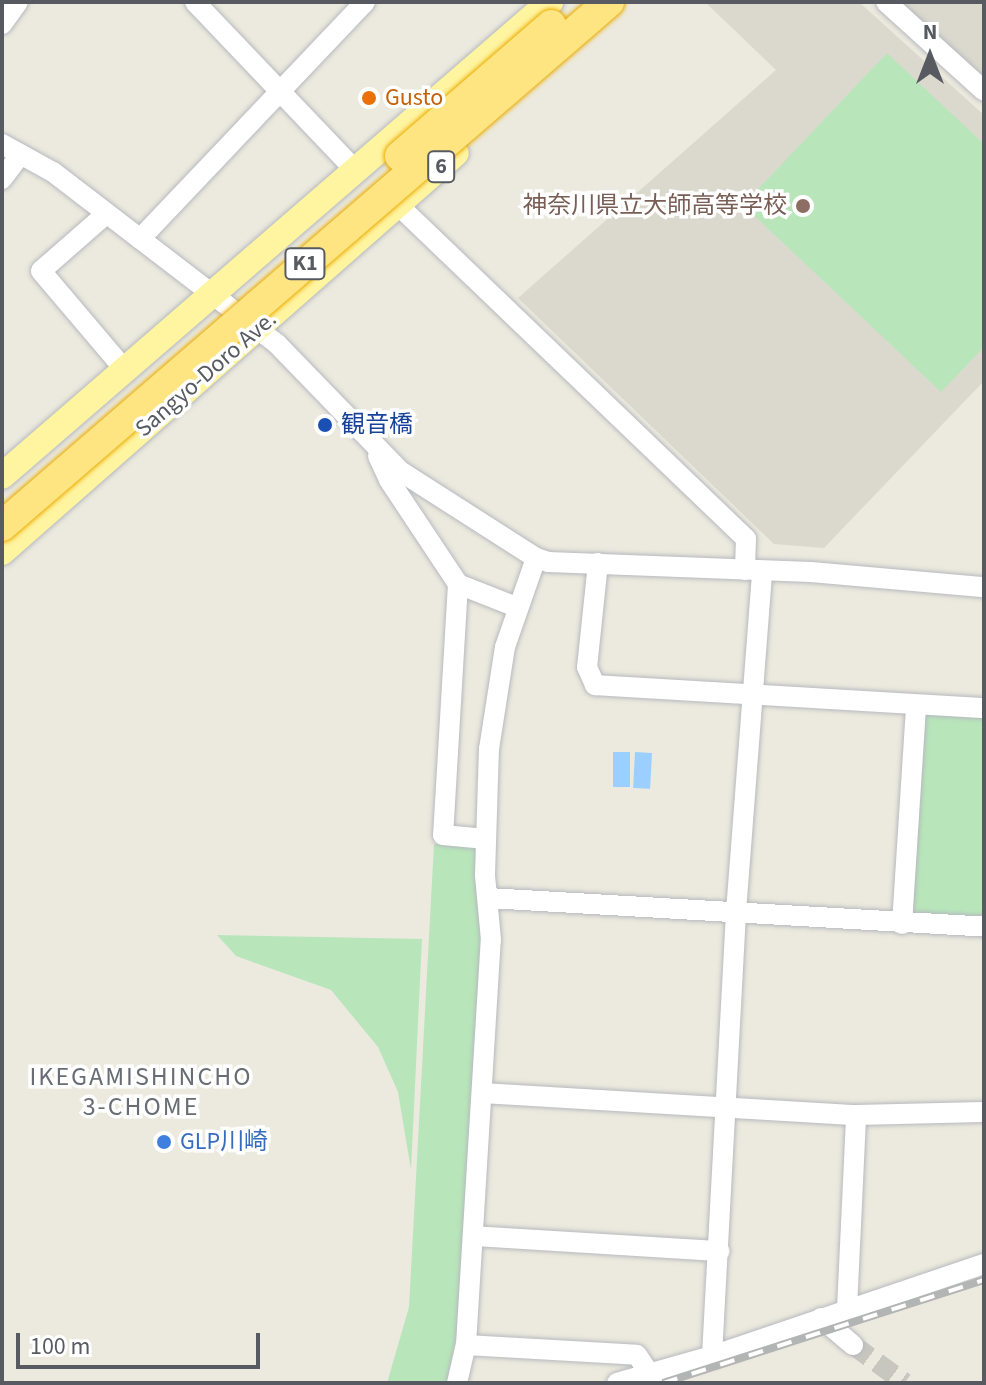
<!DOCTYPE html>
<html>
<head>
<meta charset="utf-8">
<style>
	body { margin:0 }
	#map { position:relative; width:986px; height:1385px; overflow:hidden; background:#eceade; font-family:"Source Sans 3","Noto Sans JP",sans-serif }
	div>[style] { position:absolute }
	.education>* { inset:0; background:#dbd9cd }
	.green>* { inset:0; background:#b8e6ba }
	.water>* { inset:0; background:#9bcfff; transform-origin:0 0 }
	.minor-tunnel>* { height:20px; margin-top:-10px; transform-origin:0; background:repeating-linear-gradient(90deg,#c7c6bf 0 20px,transparent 0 30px) }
	.roads { filter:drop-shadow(0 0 2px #b6b9bf) drop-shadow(0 0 2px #b6b9bf) }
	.minor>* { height:20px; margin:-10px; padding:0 10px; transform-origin:10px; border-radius:10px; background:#fff }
	.major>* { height:26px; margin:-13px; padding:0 13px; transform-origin:13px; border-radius:13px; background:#fff4a0 }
	.rail>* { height:8px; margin-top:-4px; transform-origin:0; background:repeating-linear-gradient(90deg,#fff 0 15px,#b3b4b4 0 30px); box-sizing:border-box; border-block:2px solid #b3b4b4 }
	.bridges { filter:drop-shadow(0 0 2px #eaac00) drop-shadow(0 0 2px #eaac00) }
	.highway-bridge>* { height:30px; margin:-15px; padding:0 15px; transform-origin:15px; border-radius:15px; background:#ffe582 }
	.dots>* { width:22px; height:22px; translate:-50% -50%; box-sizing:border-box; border:4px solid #fff; border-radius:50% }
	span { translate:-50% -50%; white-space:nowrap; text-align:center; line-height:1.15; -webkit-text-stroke:7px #fff; paint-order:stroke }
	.shield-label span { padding:2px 6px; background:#fff; border:2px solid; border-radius:6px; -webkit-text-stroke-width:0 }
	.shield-label { font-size:22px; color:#575b61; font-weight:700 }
	.food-label { font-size:24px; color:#c56008 }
	.left { translate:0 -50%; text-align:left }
	.education-label { font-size:24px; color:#785e54 }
	.right { translate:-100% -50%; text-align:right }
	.street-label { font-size:24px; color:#575b61 }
	.transit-label { font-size:24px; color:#164399 }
	.shop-label { font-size:24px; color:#366cbe }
	.neighbourhood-label { font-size:26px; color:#686d73; letter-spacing:2px }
	.frame { position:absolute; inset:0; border:4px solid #575b61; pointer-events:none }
	.north { position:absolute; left:890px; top:16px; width:80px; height:80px; -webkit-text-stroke:6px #fff; paint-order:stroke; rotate:0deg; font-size:22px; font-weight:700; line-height:32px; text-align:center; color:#575b61 }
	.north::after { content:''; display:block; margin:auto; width:28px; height:36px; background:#575b61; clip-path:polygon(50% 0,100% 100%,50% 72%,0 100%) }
	.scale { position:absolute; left:16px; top:1333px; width:244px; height:36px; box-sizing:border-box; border:4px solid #575b61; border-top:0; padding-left:10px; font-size:24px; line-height:28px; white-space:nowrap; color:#575b61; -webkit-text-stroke:6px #fff; paint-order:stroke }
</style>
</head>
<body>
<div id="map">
	<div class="education">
		<i style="clip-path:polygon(705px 2px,859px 2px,984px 115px,984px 381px,824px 548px,774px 544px,518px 298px,776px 70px)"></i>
		<i style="clip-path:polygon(899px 2px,984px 2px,984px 77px,984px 76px)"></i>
	</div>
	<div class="green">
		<i style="clip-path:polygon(887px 53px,984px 144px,984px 347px,941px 392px,743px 205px)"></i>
		<i style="clip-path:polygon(924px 711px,984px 714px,984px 917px,913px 914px,908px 909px)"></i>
		<i style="clip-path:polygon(434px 844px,474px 846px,479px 851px,484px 942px,458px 1329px,447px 1383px,387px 1383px,409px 1307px)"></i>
		<i style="clip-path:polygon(217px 935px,422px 939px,411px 1170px,398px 1092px,378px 1047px,331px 990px,236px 956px)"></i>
	</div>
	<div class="water">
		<i style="left:613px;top:752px;width:17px;height:35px"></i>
		<i style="left:635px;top:752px;width:17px;height:36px;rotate:3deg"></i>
	</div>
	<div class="minor-tunnel">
		<i style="left:853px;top:1345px;width:64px;rotate:36.2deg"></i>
	</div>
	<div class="roads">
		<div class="minor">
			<i style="left:195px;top:2px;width:232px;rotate:46.4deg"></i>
			<i style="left:886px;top:2px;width:132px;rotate:42.2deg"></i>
			<i style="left:2px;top:24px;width:27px;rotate:-54deg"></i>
			<i style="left:2px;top:144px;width:58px;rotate:28.8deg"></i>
			<i style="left:53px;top:172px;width:282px;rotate:37.5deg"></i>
			<i style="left:277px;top:344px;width:177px;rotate:45.9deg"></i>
			<i style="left:400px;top:471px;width:161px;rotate:32.6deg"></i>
			<i style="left:536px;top:558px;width:13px;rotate:18deg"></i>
			<i style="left:548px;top:562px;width:263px;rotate:2.2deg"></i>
			<i style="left:811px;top:572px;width:174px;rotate:5deg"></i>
			<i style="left:2px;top:179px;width:31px;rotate:-53deg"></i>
			<i style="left:398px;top:205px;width:482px;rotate:43.8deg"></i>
			<i style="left:746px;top:539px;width:31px;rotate:92deg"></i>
			<i style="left:106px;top:214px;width:86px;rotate:138.8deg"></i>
			<i style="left:41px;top:271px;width:128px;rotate:49.7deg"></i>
			<i style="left:140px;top:239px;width:327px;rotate:-46.5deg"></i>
			<i style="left:378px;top:456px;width:26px;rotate:65deg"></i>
			<i style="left:389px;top:480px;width:125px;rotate:56.4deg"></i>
			<i style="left:458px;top:584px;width:62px;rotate:21.6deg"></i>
			<i style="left:598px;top:563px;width:105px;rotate:96deg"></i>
			<i style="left:587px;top:667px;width:20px;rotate:66deg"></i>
			<i style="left:595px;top:685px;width:390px;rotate:3.4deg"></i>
			<i style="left:458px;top:584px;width:251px;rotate:93.4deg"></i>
			<i style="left:443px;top:835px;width:43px;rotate:5.3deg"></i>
			<i style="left:488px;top:898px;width:497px;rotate:3.3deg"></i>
			<i style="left:902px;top:924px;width:219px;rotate:-86.3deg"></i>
			<i style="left:482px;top:1093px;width:375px;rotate:3.4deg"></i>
			<i style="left:856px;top:1115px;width:128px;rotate:-1.3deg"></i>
			<i style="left:473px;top:1236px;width:247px;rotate:3.5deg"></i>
			<i style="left:847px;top:1309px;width:194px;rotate:-87.3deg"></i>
			<i style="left:821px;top:1318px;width:42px;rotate:40.2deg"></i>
			<i style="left:466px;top:1345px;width:171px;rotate:3.3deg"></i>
			<i style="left:637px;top:1355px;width:22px;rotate:56deg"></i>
			<i style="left:712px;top:1356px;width:445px;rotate:-86.9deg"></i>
			<i style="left:736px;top:912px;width:342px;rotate:-85.6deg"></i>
			<i style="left:457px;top:1383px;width:39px;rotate:-77deg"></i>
			<i style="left:466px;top:1345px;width:406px;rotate:-86.5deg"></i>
			<i style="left:491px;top:940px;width:65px;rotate:-95.3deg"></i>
			<i style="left:485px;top:875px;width:126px;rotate:-88.2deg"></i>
			<i style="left:489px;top:749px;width:103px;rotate:-81.1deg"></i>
			<i style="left:505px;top:647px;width:94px;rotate:-70.8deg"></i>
			<i style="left:617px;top:1383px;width:99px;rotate:-15.9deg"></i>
			<i style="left:712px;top:1356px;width:287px;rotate:-18.7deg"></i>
		</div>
		<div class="major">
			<i style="left:2px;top:476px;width:725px;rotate:-40.86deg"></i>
			<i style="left:2px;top:552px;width:604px;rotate:-41.31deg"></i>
		</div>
	</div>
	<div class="rail">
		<i style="left:663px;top:1383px;width:337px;rotate:-17.8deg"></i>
	</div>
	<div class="bridges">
		<div class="highway-bridge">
			<i style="left:400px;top:156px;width:200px;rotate:-40.9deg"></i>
			<i style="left:2px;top:526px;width:802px;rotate:-40.8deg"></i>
		</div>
	</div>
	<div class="dots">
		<i style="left:369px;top:98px;background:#e8710a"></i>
		<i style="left:803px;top:206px;background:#8d6e63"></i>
		<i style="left:325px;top:425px;background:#1a4fb4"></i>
		<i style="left:164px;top:1142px;background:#3f7fe0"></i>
	</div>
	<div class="shield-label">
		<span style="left:441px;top:167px">6</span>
		<span style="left:305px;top:264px">K1</span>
	</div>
	<div class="food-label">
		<span class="left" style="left:385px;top:98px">Gusto</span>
	</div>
	<div class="education-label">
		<span class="right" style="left:787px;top:206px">神奈川県立大師高等学校</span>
	</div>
	<div class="street-label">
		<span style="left:206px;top:374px;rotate:-41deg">Sangyo-Doro Ave.</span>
	</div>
	<div class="transit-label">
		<span class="left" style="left:341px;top:425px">観音橋</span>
	</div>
	<div class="shop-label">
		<span class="left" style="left:180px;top:1142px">GLP川崎</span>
	</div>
	<div class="neighbourhood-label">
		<span style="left:141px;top:1092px">IKEGAMISHINCHO<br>3-CHOME</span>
	</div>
	<div class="frame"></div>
	<div class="north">N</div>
	<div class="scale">100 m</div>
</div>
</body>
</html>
